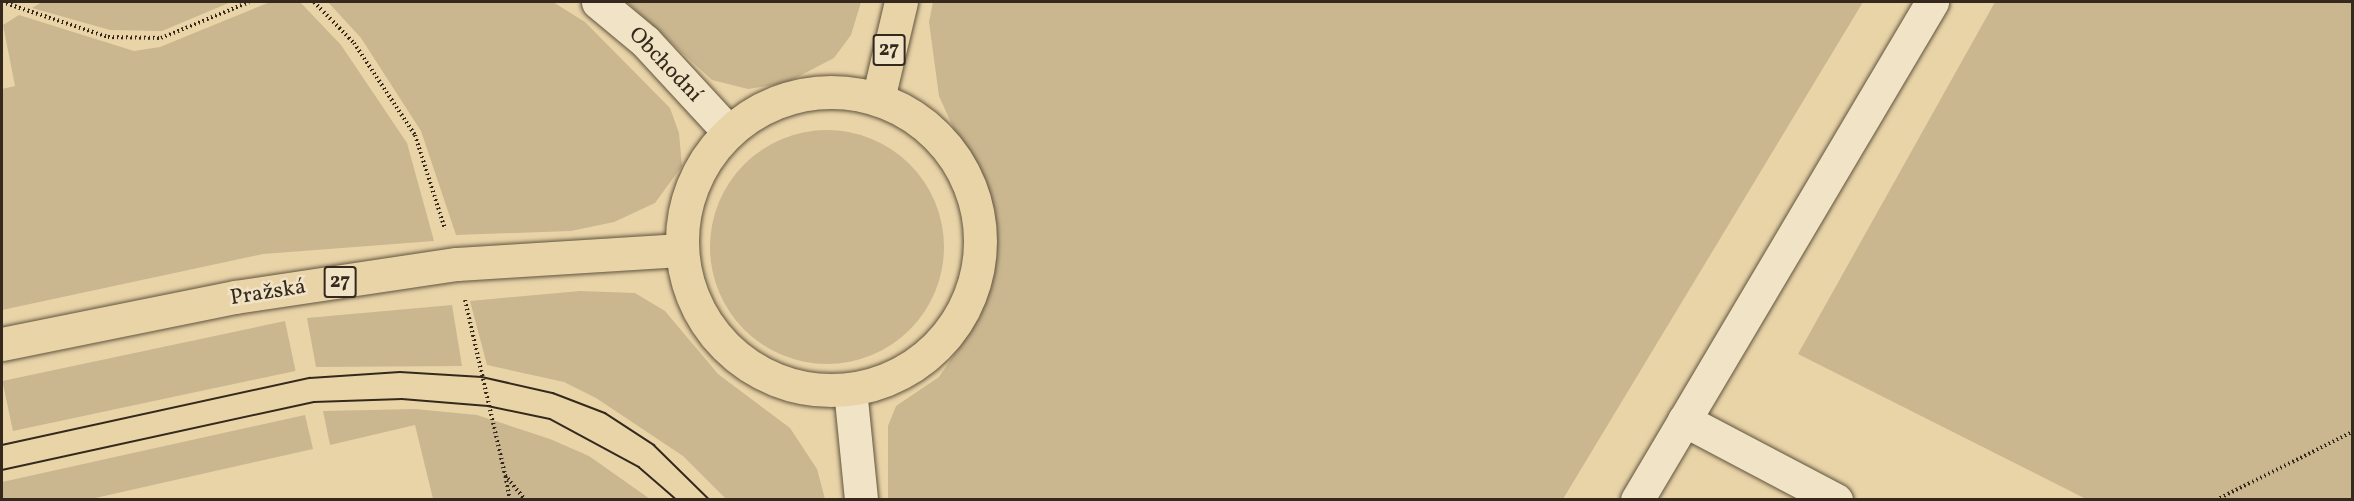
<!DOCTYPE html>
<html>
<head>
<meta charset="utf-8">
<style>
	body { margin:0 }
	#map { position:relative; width:2354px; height:501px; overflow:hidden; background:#e9d4a8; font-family:Vollkorn,serif }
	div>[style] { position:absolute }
	.green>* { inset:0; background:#cab790; transform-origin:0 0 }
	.round { border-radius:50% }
	.path>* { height:4px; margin-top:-2px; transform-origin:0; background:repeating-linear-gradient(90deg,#34291c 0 1.5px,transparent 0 4.5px) }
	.roads { filter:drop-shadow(0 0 2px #61543f) drop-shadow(0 0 2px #61543f) }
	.minor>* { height:33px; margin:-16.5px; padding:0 16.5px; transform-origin:16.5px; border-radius:16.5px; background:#f1e3c6 }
	.tertiary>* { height:33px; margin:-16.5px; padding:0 16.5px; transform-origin:16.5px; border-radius:16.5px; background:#f1e3c6 }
	.primary>* { height:33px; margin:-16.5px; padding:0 16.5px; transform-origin:16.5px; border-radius:16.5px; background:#e9d4a8 }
	.primary>.ring { margin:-16.5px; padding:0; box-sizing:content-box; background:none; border:33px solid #e9d4a8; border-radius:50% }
	.tram>* { height:1.5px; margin:-0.75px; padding:0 0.75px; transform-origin:0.75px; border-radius:0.75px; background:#34291c }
	span { translate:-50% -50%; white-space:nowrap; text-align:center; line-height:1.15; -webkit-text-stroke:5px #f1e3c6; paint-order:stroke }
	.shield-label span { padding:2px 4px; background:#f1e3c6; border:2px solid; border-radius:4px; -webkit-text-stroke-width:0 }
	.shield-label { font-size:21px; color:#34291c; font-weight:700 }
	.street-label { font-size:22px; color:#34291c }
	.frame { position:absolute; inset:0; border:3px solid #34291c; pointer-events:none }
</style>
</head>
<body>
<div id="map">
	<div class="green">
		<i style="clip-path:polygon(42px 2px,231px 2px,162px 31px,110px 30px,32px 8px)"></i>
		<i style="clip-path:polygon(270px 2px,300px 2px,341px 45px,407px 143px,434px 241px,263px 254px,2px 310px,2px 89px,15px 86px,3px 25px,19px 15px,134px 51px,160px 47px)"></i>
		<i style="clip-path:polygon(328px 2px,553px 2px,585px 22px,670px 108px,679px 133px,682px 166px,655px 203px,614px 222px,571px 231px,456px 235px,421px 131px,361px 38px)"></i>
		<i style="clip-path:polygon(627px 2px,861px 2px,851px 35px,834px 58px,786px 83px,748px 89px,712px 80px)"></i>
		<i style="clip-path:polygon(933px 2px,1863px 2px,1563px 499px,888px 499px,888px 426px,896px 406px,939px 377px,980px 317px,996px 222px,939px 96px,929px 22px)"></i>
		<i style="clip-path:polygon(1995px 2px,2352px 2px,2352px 499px,2086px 499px,1798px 354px)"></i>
		<i class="round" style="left:710px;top:130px;width:234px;height:234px"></i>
		<i style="clip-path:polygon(580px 291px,635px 293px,665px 311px,718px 374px,790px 428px,817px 469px,825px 499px,726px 499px,683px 456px,596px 398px,564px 382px,487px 365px,470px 301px)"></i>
		<i style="clip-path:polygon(452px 305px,462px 366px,316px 367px,307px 318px)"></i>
		<i style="left:285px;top:321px;width:51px;height:289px;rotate:78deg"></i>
		<i style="clip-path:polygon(415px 409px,477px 415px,550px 439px,589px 456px,650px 499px,433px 499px,415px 425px,330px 445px,323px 411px)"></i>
		<i style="clip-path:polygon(305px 415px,313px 449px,91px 499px,2px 499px,2px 482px)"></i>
	</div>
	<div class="path">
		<i style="left:2px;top:2px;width:112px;rotate:18.3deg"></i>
		<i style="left:108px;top:37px;width:53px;rotate:1.1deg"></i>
		<i style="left:161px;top:38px;width:95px;rotate:-22.2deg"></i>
		<i style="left:314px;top:2px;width:57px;rotate:45.7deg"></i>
		<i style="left:354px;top:43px;width:110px;rotate:56.5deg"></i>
		<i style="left:415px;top:135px;width:99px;rotate:72.3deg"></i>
		<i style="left:465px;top:300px;width:180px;rotate:77.1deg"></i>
		<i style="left:510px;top:500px;width:25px;rotate:-101deg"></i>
		<i style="left:505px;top:475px;width:32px;rotate:51deg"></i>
		<i style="left:2216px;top:500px;width:152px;rotate:-26.6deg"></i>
	</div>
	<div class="roads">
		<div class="minor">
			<i style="left:598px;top:2px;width:61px;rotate:39.7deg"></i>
			<i style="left:645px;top:41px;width:124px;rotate:47.3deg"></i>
			<i style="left:1684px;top:420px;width:172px;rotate:27.8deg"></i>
			<i style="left:1637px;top:500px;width:579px;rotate:-59.36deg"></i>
		</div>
		<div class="tertiary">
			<i style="left:850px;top:389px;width:112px;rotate:84.3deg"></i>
		</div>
		<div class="primary">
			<i class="ring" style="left:682px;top:92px;width:265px;height:265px"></i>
			<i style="left:878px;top:99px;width:100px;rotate:-76.7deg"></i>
			<i style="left:2px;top:344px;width:238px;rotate:-11.4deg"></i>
			<i style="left:235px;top:297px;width:224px;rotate:-8.5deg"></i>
			<i style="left:457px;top:264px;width:224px;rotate:-3.6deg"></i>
		</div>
	</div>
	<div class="tram">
		<i style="left:2px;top:445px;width:315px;rotate:-12.3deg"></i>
		<i style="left:310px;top:378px;width:90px;rotate:-3.8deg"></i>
		<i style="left:400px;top:372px;width:82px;rotate:3.5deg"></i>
		<i style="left:482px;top:377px;width:73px;rotate:12.7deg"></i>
		<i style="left:553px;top:393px;width:56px;rotate:21deg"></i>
		<i style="left:605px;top:413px;width:59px;rotate:33.1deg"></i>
		<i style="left:654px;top:445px;width:78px;rotate:44.5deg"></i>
		<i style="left:2px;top:470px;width:319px;rotate:-12.3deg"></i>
		<i style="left:314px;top:402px;width:88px;rotate:-2deg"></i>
		<i style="left:402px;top:399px;width:86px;rotate:4.7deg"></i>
		<i style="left:488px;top:406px;width:63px;rotate:11.8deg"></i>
		<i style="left:550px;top:419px;width:101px;rotate:28.3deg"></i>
		<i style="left:639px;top:467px;width:50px;rotate:41deg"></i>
	</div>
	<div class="shield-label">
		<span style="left:889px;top:50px">27</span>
		<span style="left:340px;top:282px">27</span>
	</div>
	<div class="street-label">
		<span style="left:665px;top:65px;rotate:46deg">Obchodní</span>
		<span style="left:268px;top:293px;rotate:-9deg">Pražská</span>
	</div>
	<div class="frame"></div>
</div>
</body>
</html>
